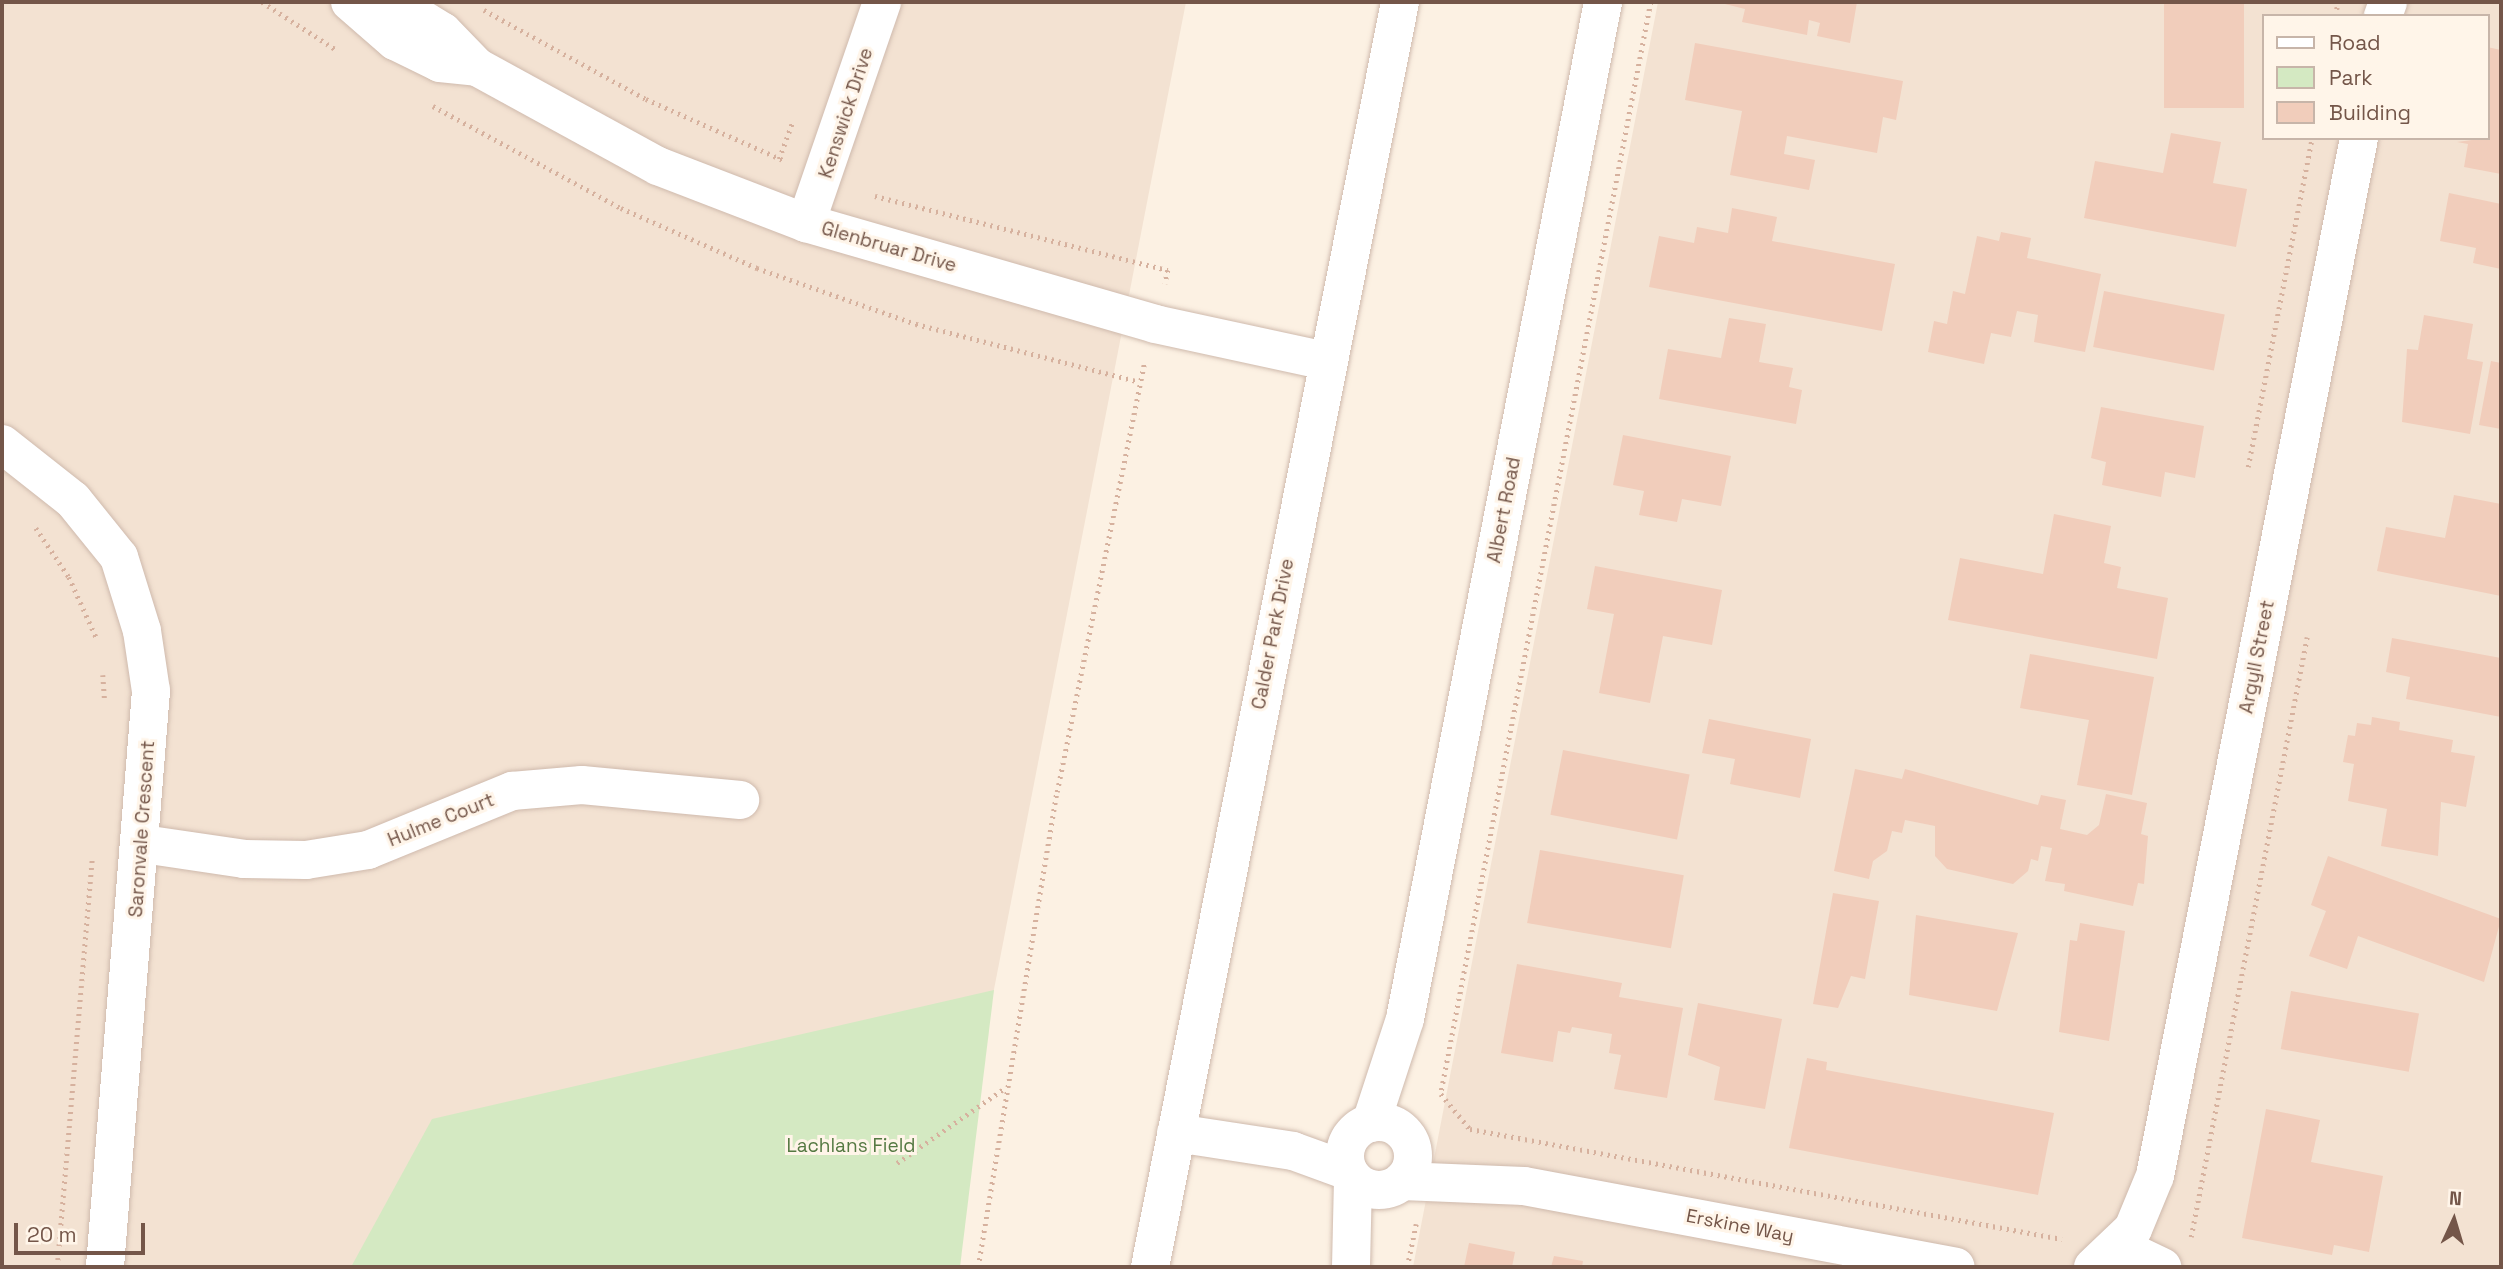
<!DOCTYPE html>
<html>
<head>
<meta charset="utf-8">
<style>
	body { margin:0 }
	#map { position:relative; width:2503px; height:1269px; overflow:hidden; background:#fcf1e3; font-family:"Space Grotesk",sans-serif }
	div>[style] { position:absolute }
	.residential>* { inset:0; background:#f3e2d2 }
	.green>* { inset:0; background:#d4e9c2 }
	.building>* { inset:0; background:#f1cdbb; transform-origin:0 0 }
	.path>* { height:4.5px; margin-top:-2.25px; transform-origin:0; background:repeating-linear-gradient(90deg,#d6b19e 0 2px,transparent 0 7px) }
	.roads { filter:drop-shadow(0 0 2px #cfbaad) drop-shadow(0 0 2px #cfbaad) }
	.minor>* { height:38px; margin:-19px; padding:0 19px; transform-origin:19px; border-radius:19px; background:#fff }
	.minor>.ring { margin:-19px; padding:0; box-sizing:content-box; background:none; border:38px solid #fff; border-radius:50% }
	.tertiary>* { height:38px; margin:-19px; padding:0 19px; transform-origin:19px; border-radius:19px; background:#fff }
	span { translate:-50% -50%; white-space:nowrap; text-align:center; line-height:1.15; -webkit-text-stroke:6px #fff5e9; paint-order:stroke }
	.street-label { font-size:19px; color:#745649 }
	.park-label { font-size:19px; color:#557942 }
	.frame { position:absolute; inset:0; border:4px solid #745649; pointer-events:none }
	.legend { position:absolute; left:2262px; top:14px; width:228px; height:126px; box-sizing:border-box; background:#fff5e9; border:2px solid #c7b5a9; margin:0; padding:9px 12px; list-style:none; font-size:21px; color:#745649 }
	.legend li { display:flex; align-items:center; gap:14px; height:35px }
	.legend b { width:35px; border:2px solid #c7b5a9 }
	.north { position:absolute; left:2419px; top:1185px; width:70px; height:70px; -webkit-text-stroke:5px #fff5e9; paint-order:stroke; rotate:4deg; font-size:19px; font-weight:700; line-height:28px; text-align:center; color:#745649 }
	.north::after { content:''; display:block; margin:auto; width:24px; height:32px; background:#745649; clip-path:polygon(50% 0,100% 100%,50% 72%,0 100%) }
	.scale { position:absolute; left:14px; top:1223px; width:131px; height:32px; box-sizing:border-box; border:4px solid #745649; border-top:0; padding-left:9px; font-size:21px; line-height:24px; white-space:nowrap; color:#745649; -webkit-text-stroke:5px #fff5e9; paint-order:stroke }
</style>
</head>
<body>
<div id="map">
	<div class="residential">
		<i style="clip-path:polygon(2px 2px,1186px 2px,940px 1267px,2px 1267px)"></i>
		<i style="clip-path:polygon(evenodd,1658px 2px,2501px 2px,2501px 1267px,1413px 1267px,1658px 2px,2263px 16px,2487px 16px,2487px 138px,2263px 138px,2263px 16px)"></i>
	</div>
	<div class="green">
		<i style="clip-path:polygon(994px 990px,960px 1267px,351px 1267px,432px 1119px)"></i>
	</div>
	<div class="building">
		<i style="clip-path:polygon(1717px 2px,1857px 2px,1850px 43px,1817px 36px,1820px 23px,1809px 20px,1807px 35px,1742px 22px,1745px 9px)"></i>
		<i style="left:2164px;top:2px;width:80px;height:106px"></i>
		<i style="clip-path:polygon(1695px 43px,1903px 81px,1896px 120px,1883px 117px,1877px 153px,1787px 136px,1784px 154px,1815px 160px,1809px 190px,1730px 175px,1742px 111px,1685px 100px)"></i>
		<i style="clip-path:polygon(2487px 47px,2501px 50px,2501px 174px,2464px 167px,2468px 144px,2457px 142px,2487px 138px)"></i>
		<i style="clip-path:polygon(2171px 133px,2221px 142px,2213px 183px,2247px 189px,2236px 247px,2084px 218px,2095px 161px,2163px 173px)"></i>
		<i style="clip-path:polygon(2449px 193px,2501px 204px,2501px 269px,2473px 263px,2476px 248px,2440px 241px)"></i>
		<i style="clip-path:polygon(1732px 208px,1777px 217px,1772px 241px,1895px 264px,1882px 331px,1649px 287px,1659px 236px,1694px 243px,1697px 227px,1728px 233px)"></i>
		<i style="clip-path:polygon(2001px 232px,2031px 238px,2027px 258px,2101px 274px,2085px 352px,2034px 342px,2038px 315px,2017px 311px,2011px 337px,1991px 333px,1984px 364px,1928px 352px,1934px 321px,1947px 324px,1953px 291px,1965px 294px,1977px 236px,1999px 241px)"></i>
		<i style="left:2104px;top:291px;width:123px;height:57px;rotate:11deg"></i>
		<i style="clip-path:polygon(2424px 315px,2473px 324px,2467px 359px,2483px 362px,2470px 434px,2402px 422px,2407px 349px,2418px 350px)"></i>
		<i style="clip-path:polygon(1729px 318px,1766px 324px,1759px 362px,1793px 368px,1789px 387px,1802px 390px,1796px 424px,1659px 399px,1668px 349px,1721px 358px)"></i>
		<i style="clip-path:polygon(2491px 361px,2501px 363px,2501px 429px,2479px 425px)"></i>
		<i style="clip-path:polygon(2101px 407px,2204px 426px,2195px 478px,2165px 472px,2161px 497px,2102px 485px,2106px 462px,2091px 458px)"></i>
		<i style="clip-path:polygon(1623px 435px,1731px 456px,1721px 506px,1682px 499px,1677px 522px,1639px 515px,1644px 491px,1613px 485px)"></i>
		<i style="clip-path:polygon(2454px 495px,2501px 504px,2501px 596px,2377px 571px,2386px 527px,2445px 538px)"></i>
		<i style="clip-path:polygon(2054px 514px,2111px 526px,2104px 563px,2121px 567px,2117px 588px,2168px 598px,2157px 659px,1948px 620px,1960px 558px,2043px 574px)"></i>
		<i style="clip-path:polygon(1595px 566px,1722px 590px,1712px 645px,1663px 636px,1650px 703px,1599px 693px,1614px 614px,1587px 609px)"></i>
		<i style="clip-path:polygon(2392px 638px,2501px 658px,2501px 717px,2406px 699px,2410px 677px,2386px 672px)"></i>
		<i style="clip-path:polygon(2030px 654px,2154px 677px,2132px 795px,2077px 785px,2089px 720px,2020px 708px)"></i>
		<i style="clip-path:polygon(2372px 717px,2400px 722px,2399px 730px,2453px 740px,2451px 752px,2475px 756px,2466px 807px,2441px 802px,2438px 856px,2381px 846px,2387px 809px,2348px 801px,2354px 764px,2343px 762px,2348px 735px,2355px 736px,2357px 723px,2371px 725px)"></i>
		<i style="clip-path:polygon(1709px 719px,1811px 739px,1800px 798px,1730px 784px,1735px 759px,1702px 753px)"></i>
		<i style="left:1563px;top:750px;width:129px;height:66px;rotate:11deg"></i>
		<i style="clip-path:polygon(1855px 769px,1902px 779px,1905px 769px,2038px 805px,2041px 795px,2066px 800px,2060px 829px,2087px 835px,2099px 825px,2106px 794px,2147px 803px,2141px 834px,2148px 836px,2144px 884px,2138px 883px,2133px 906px,2064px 891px,2065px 884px,2045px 881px,2052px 848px,2041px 846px,2038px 861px,2031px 859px,2028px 871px,2013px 884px,1947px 869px,1935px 856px,1935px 826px,1905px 820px,1902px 833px,1892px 831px,1887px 851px,1873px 861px,1869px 879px,1834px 871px)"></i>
		<i style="left:1540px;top:850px;width:146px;height:74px;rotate:10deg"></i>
		<i style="clip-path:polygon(2328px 856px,2501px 919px,2484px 982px,2358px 936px,2347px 969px,2309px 956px,2326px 911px,2311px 905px)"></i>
		<i style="clip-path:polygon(1833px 893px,1879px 901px,1865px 979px,1851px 976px,1838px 1008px,1813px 1004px)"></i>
		<i style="clip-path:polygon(1916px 915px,2018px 933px,1997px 1011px,1909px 995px)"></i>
		<i style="clip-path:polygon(2080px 923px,2125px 931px,2109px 1041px,2059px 1032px,2070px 940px,2077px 941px)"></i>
		<i style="clip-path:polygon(1517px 964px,1622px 983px,1619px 997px,1683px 1008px,1667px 1098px,1614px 1089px,1621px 1055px,1609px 1053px,1612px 1034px,1572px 1027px,1570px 1033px,1558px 1031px,1553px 1062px,1501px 1053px)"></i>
		<i style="left:2291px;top:991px;width:130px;height:59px;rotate:10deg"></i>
		<i style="clip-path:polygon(1698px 1003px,1782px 1019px,1765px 1109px,1714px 1100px,1720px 1067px,1688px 1055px)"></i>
		<i style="clip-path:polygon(1807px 1058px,1827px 1062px,1826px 1070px,2054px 1113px,2038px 1195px,1789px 1148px)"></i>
		<i style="clip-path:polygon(2266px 1109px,2320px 1120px,2311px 1162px,2383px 1176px,2369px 1252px,2334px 1245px,2332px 1255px,2242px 1238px)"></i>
		<i style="clip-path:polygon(1469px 1243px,1515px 1252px,1512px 1267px,1464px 1267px)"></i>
		<i style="clip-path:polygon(1554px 1256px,1583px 1261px,1582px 1267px,1551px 1267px)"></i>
	</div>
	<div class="path">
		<i style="left:262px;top:2px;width:90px;rotate:32.8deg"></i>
		<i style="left:1651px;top:2px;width:1112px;rotate:100.89deg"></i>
		<i style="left:1441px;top:1094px;width:45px;rotate:50.4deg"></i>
		<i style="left:1470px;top:1129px;width:602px;rotate:10.53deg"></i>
		<i style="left:484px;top:10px;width:185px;rotate:28.8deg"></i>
		<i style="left:646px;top:99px;width:152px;rotate:24deg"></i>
		<i style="left:2335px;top:16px;width:14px;rotate:-78deg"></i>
		<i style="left:433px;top:106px;width:214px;rotate:28.5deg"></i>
		<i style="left:621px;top:208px;width:149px;rotate:23.8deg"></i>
		<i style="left:757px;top:268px;width:169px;rotate:19.4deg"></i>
		<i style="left:916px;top:324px;width:228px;rotate:14.5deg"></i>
		<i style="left:779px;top:159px;width:38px;rotate:-70deg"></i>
		<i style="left:875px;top:196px;width:302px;rotate:14.2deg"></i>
		<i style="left:1168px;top:270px;width:14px;rotate:102deg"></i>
		<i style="left:2248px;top:467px;width:335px;rotate:-79deg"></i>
		<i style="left:36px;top:528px;width:59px;rotate:56deg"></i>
		<i style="left:69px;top:577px;width:68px;rotate:65.7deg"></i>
		<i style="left:103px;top:675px;width:26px;rotate:86deg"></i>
		<i style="left:897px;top:1163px;width:131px;rotate:-34.8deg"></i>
		<i style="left:2191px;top:1237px;width:611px;rotate:-79.06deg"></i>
		<i style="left:57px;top:1267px;width:411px;rotate:-85.1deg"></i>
		<i style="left:978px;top:1267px;width:482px;rotate:-80.6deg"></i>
		<i style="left:1057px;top:792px;width:438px;rotate:-78.5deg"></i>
		<i style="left:1407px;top:1267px;width:44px;rotate:-78.2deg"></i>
	</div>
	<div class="roads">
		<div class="minor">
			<i style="left:350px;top:2px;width:60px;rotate:40.9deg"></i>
			<i style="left:395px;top:41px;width:50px;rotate:26.1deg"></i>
			<i style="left:440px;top:63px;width:37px;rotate:6deg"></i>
			<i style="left:394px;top:2px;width:57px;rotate:31.5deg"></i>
			<i style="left:443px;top:32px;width:49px;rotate:45.8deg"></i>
			<i style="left:477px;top:67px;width:206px;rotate:28.7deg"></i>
			<i style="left:658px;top:166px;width:159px;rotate:21.1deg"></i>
			<i style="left:806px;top:223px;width:363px;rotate:16.1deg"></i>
			<i style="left:1155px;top:324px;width:175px;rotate:12.2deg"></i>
			<i style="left:2383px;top:16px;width:15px;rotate:-70deg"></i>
			<i style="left:806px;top:223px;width:234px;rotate:-71deg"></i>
			<i style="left:2px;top:444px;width:90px;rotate:38.3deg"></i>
			<i style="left:73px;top:500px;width:73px;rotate:51.1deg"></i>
			<i style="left:119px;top:557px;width:77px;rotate:72.7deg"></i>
			<i style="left:142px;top:631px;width:61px;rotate:81.5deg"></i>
			<i style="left:151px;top:691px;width:578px;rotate:94.57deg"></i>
			<i style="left:143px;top:844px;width:102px;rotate:8.4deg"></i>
			<i style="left:244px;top:859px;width:62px;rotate:0.9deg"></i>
			<i style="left:306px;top:860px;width:63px;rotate:-9.2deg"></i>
			<i style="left:368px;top:850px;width:156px;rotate:-22.3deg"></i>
			<i style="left:512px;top:791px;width:70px;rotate:-4.9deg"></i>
			<i style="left:582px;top:785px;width:159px;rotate:5.4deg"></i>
			<i class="ring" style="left:1345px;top:1122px;width:30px;height:30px"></i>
			<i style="left:1371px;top:1123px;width:109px;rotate:-71.9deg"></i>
			<i style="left:1405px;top:1019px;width:1036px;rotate:-78.98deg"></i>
			<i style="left:1176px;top:1133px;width:118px;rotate:8.7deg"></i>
			<i style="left:1293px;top:1151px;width:59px;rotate:20deg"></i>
			<i style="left:1402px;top:1181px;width:122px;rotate:2.3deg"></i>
			<i style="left:1524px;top:1186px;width:439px;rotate:10.6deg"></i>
			<i style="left:2120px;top:1247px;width:47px;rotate:25.5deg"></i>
			<i style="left:1351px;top:1267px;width:88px;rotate:-88.7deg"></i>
			<i style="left:2093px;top:1267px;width:55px;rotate:-43.5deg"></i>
			<i style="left:2133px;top:1229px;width:57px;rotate:-67.5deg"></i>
			<i style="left:2155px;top:1176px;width:1058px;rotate:-78.88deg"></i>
		</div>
		<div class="tertiary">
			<i style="left:1150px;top:1267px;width:1289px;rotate:-78.82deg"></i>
		</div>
	</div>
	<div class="street-label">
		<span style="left:846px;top:113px;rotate:-72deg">Kenswick Drive</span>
		<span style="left:889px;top:247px;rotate:16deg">Glenbruar Drive</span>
		<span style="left:1504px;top:510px;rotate:-79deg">Albert Road</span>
		<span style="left:1273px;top:634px;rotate:-79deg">Calder Park Drive</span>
		<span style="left:2257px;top:657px;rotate:-79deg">Argyll Street</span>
		<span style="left:441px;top:820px;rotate:-22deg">Hulme Court</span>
		<span style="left:142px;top:829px;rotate:-86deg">Saronvale Crescent</span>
		<span style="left:1740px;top:1226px;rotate:11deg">Erskine Way</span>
	</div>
	<div class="park-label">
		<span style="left:851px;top:1146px">Lachlans Field</span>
	</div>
	<div class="frame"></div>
	<ul class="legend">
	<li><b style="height:9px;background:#fff"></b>Road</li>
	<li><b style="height:19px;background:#d4e9c2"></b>Park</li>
	<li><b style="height:19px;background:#f1cdbb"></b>Building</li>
	</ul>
	<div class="north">N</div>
	<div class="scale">20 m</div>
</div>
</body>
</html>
